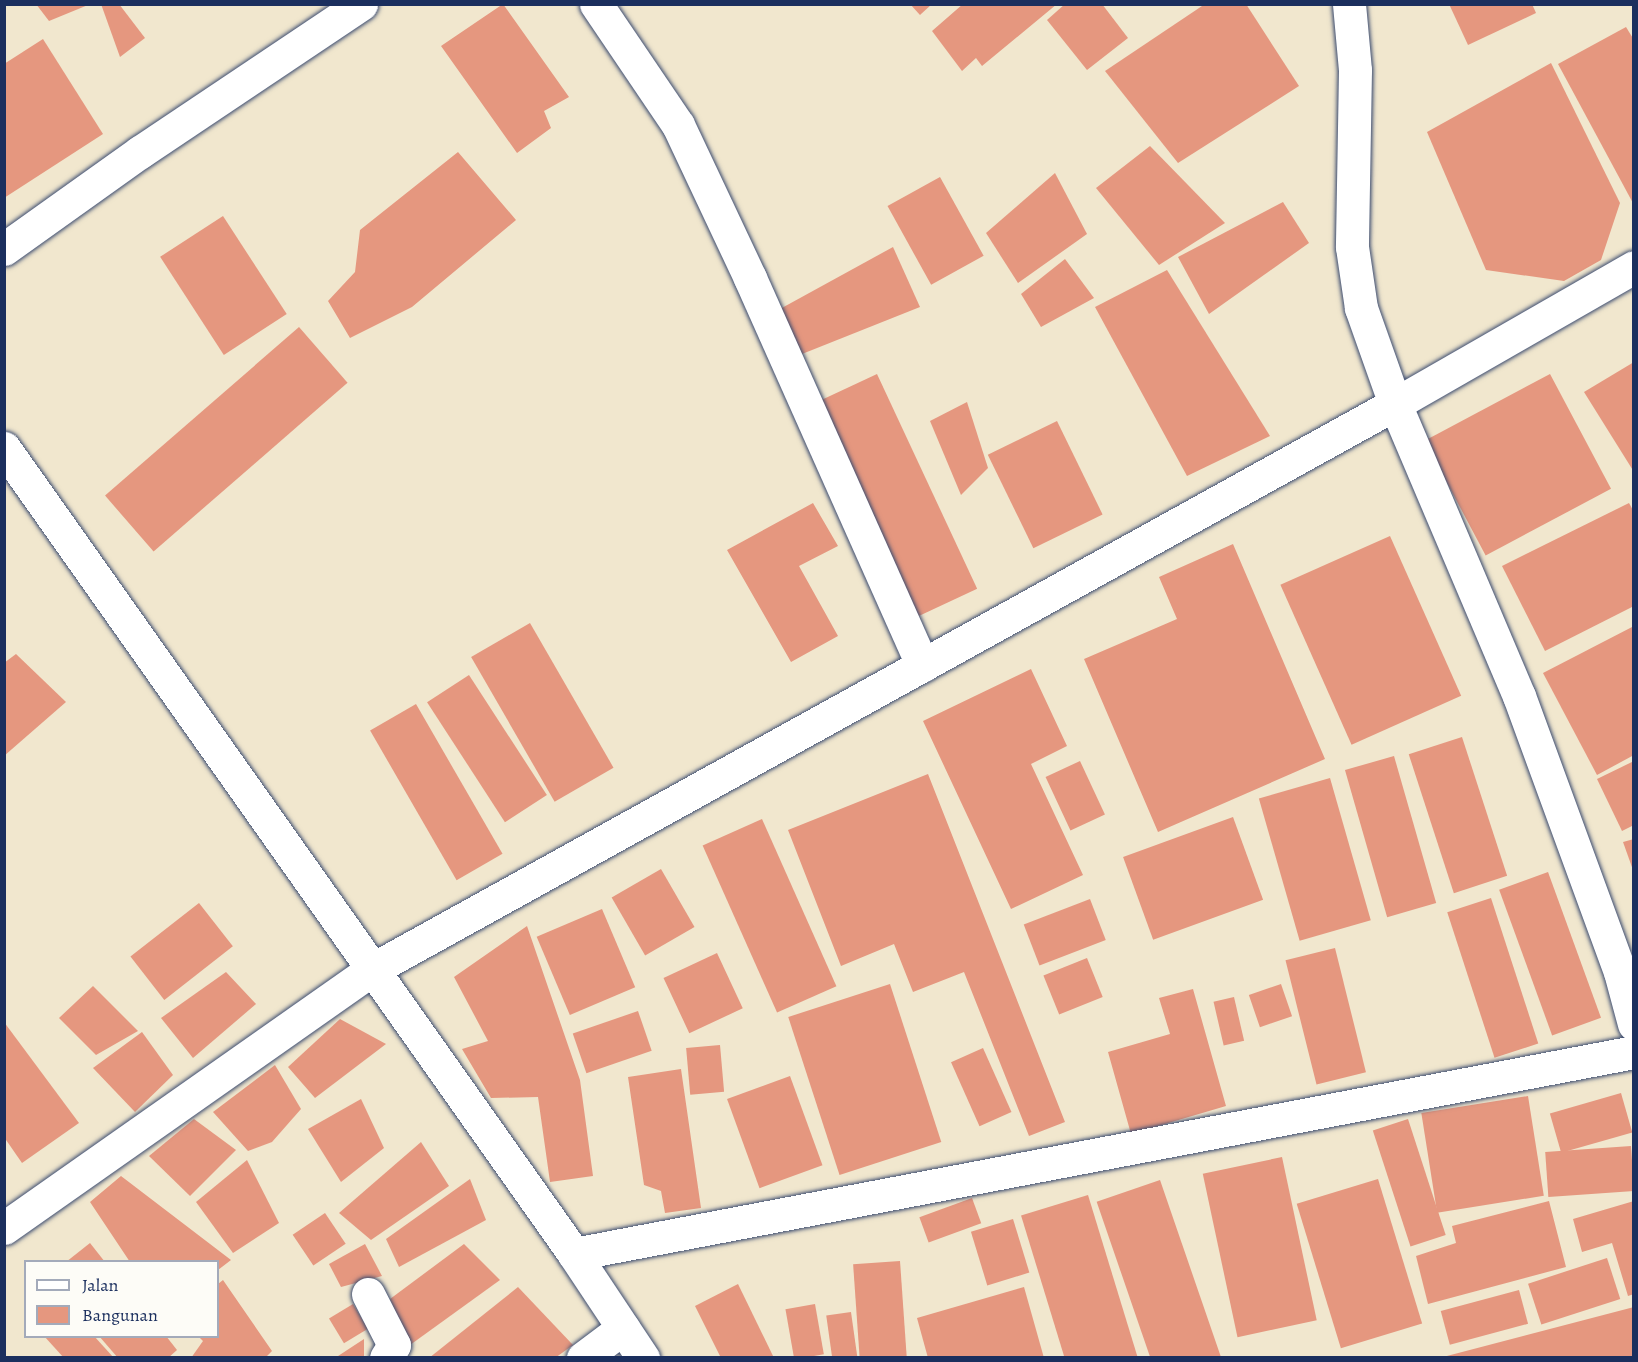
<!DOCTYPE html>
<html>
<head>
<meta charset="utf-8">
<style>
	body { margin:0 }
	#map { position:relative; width:1638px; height:1362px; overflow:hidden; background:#f1e7ce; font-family:Alegreya,serif }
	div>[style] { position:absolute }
	.building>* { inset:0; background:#e5977f; transform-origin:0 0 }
	.roads { filter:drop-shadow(0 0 2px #3b4b6f) drop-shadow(0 0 2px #3b4b6f) }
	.minor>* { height:33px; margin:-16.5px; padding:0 16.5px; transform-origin:16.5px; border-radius:16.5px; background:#fff }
	.trunk>* { height:33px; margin:-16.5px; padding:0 16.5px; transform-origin:16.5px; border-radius:16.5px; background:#fff }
	span { translate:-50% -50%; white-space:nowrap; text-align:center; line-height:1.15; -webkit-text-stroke:4.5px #fdfcf7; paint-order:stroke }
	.frame { position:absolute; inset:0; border:6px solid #1b2f5e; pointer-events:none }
	.legend { position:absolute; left:24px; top:1260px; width:195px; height:78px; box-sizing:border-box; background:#fdfcf7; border:2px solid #a3aaba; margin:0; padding:8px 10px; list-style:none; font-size:18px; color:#1b2f5e }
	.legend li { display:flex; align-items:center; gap:12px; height:30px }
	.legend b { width:30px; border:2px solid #a3aaba }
</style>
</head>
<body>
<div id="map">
	<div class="building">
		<i style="clip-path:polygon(36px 4px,88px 4px,88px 5px,49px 21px)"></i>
		<i style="clip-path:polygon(101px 4px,119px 4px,145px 38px,120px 57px)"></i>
		<i style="clip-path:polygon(503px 4px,569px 97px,544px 111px,551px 128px,517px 153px,441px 46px)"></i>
		<i style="clip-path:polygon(910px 4px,932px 4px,920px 15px)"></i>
		<i style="clip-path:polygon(963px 4px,1057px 4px,982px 66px,976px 58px,962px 71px,932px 31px)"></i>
		<i style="clip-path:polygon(1065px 4px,1102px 4px,1128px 38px,1087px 70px,1047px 20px)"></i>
		<i style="clip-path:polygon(1205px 4px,1246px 4px,1299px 86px,1178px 163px,1105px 71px)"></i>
		<i style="clip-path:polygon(1449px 4px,1532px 4px,1536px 13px,1468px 45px)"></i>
		<i style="clip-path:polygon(1626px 27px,1634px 40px,1634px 205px,1558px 64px)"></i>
		<i style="clip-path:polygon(43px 39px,103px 134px,4px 198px,4px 64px)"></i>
		<i style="clip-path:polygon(1551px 63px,1620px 203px,1601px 260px,1564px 281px,1486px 270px,1427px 132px)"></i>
		<i style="clip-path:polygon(1150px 146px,1225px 223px,1159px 265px,1096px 188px)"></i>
		<i style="clip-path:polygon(458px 152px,516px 220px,412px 307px,350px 338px,328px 301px,355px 272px,360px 230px)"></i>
		<i style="clip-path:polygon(1055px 173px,1087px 234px,1018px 283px,986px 233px)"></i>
		<i style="left:940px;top:177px;width:90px;height:60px;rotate:61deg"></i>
		<i style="clip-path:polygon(1283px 202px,1309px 243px,1209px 314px,1178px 257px)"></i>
		<i style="left:223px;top:216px;width:117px;height:75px;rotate:57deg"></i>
		<i style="clip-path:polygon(893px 247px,920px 307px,802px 354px,780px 309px)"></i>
		<i style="clip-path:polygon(1065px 259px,1094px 298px,1041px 327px,1021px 294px)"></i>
		<i style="clip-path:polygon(1167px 270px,1270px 436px,1187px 476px,1095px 307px)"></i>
		<i style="left:299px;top:327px;width:74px;height:257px;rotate:49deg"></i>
		<i style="clip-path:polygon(1634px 362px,1634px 472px,1584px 392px)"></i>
		<i style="left:877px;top:374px;width:237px;height:72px;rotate:65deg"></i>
		<i style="left:1550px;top:374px;width:130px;height:142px;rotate:62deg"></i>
		<i style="clip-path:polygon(967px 402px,988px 468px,961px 495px,930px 421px)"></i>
		<i style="left:1057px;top:421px;width:104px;height:77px;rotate:64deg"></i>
		<i style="clip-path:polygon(813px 503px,838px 546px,799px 566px,838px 636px,791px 662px,727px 550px)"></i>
		<i style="clip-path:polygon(1629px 503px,1634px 512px,1634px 606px,1545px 651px,1502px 566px)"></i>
		<i style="left:1390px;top:536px;width:175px;height:120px;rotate:66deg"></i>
		<i style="clip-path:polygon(1233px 544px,1325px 759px,1158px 832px,1084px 659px,1177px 619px,1159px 577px)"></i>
		<i style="left:530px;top:623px;width:167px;height:68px;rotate:60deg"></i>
		<i style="clip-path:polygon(1634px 626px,1634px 755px,1597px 775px,1543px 673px)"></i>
		<i style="clip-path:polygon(16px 654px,66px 702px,4px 756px,4px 663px)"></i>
		<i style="clip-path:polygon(1031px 669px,1067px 746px,1031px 764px,1083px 875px,1011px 909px,923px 721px)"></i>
		<i style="left:469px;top:675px;width:143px;height:50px;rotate:57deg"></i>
		<i style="left:416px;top:704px;width:173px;height:53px;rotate:60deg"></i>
		<i style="left:1462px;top:737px;width:146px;height:56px;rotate:72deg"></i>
		<i style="left:1394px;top:756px;width:153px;height:51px;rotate:74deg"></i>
		<i style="left:1080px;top:761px;width:59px;height:38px;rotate:65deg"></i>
		<i style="clip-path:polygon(1634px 761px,1634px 825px,1622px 831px,1597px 779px)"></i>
		<i style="clip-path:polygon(928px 774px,1065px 1122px,1029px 1136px,964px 972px,913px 992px,894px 944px,841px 966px,788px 830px)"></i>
		<i style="left:1330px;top:778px;width:148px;height:74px;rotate:74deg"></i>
		<i style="left:1233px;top:817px;width:88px;height:117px;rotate:70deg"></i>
		<i style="left:762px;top:819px;width:183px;height:65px;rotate:66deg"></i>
		<i style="clip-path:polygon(1634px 839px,1634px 870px,1633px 870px,1623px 842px)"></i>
		<i style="left:661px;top:869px;width:67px;height:57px;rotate:60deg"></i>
		<i style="left:1548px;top:872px;width:155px;height:52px;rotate:70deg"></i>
		<i style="left:1491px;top:898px;width:153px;height:46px;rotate:72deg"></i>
		<i style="left:1090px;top:899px;width:44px;height:71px;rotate:69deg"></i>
		<i style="left:199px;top:903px;width:55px;height:87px;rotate:52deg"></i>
		<i style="left:602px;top:909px;width:85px;height:71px;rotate:67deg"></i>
		<i style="clip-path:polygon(527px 926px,580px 1080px,593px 1176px,550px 1182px,538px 1097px,491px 1098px,462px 1049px,488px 1041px,454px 977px)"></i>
		<i style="left:1335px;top:948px;width:128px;height:51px;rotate:76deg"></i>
		<i style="left:717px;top:953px;width:61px;height:59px;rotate:65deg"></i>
		<i style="left:1087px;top:958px;width:42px;height:47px;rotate:68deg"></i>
		<i style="clip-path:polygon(226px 972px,256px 1004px,193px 1058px,161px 1018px)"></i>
		<i style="left:890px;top:984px;width:166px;height:107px;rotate:72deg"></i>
		<i style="left:1281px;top:984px;width:34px;height:34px;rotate:71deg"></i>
		<i style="clip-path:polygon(93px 986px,138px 1031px,96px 1055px,59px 1018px)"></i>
		<i style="clip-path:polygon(1193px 989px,1226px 1106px,1131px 1134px,1108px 1052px,1170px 1034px,1159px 998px)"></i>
		<i style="left:1234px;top:997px;width:45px;height:21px;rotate:77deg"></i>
		<i style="left:638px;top:1011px;width:42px;height:69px;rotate:71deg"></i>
		<i style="clip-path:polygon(340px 1019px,386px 1044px,315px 1098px,288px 1067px)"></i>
		<i style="clip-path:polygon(4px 1022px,79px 1123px,22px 1163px,4px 1137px)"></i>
		<i style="clip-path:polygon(142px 1032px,173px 1075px,135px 1112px,93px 1068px)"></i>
		<i style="left:720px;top:1045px;width:47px;height:34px;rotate:85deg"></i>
		<i style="left:983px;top:1048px;width:70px;height:35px;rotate:66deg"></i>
		<i style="clip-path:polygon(275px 1065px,301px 1109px,272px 1142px,248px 1151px,213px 1112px)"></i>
		<i style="clip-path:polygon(681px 1069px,701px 1208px,665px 1213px,661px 1191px,644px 1185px,628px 1077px)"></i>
		<i style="left:790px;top:1076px;width:95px;height:67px;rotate:70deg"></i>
		<i style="left:1621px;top:1093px;width:41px;height:74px;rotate:74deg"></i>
		<i style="left:1528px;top:1096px;width:101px;height:108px;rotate:81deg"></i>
		<i style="clip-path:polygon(361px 1099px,384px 1148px,341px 1182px,308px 1129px)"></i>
		<i style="clip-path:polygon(194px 1119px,236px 1150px,190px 1196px,149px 1156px)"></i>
		<i style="left:1408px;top:1119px;width:122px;height:37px;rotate:72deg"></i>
		<i style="clip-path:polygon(421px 1142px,449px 1186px,371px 1240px,339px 1213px)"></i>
		<i style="left:1631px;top:1146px;width:45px;height:86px;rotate:86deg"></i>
		<i style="left:1282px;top:1157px;width:167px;height:81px;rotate:78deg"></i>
		<i style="clip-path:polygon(247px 1160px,279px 1223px,233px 1253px,196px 1202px)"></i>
		<i style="clip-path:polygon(121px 1176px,231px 1260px,218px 1270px,218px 1262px,130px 1262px,90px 1202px)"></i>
		<i style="clip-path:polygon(470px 1179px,486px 1220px,399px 1267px,386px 1239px)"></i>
		<i style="left:1378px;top:1179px;width:151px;height:85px;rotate:73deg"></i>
		<i style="left:1160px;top:1180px;width:188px;height:67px;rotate:71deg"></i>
		<i style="left:1088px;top:1195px;width:170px;height:70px;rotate:73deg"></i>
		<i style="left:972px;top:1198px;width:27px;height:56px;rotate:70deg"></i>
		<i style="clip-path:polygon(1549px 1201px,1566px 1267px,1428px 1304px,1416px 1256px,1456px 1243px,1452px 1226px)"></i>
		<i style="clip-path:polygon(1634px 1201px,1634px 1294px,1628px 1296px,1612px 1243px,1582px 1252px,1573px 1219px)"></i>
		<i style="left:325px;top:1213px;width:37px;height:39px;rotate:56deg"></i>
		<i style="left:1013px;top:1219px;width:56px;height:44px;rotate:73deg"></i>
		<i style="clip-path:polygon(90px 1243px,105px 1262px,66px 1262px)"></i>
		<i style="clip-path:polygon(365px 1244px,382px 1276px,341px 1287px,329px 1264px)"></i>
		<i style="clip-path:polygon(464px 1244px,500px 1280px,410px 1345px,390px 1299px)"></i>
		<i style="left:1607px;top:1258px;width:43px;height:83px;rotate:72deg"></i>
		<i style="left:900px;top:1261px;width:97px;height:47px;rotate:86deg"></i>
		<i style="clip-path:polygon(223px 1280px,272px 1351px,265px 1358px,191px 1358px,203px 1341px,198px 1336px,218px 1336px,218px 1284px)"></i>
		<i style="clip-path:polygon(738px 1284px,774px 1358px,721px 1358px,695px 1306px)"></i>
		<i style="clip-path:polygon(518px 1287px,573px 1345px,555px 1358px,429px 1358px)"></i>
		<i style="clip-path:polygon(1024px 1287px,1044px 1358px,928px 1358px,917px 1318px)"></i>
		<i style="left:1519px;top:1290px;width:35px;height:81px;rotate:75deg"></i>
		<i style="left:353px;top:1304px;width:29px;height:28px;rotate:59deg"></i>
		<i style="left:815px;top:1304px;width:51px;height:30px;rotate:80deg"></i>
		<i style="clip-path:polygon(1634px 1307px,1634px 1358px,1443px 1358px,1443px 1357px)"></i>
		<i style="left:851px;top:1312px;width:45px;height:25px;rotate:82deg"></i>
		<i style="clip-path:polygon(44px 1336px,94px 1336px,114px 1358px,64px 1358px)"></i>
		<i style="clip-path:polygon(99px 1336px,166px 1336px,177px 1350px,168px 1358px,118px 1358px)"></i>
		<i style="clip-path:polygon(364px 1339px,364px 1358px,335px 1358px)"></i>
	</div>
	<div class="roads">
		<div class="minor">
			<i style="left:596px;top:4px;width:146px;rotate:55.9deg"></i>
			<i style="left:678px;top:125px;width:169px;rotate:64.8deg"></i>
			<i style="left:750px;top:278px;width:424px;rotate:66deg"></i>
			<i style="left:1349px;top:4px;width:66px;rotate:84.8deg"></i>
			<i style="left:1355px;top:70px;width:177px;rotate:91deg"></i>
			<i style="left:1352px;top:247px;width:62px;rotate:81.6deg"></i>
			<i style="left:1361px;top:308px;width:102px;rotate:70.5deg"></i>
			<i style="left:1395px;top:404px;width:317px;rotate:67deg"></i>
			<i style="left:1519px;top:696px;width:294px;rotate:69.9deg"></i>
			<i style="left:1620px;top:972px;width:54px;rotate:74.9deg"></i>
			<i style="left:4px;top:249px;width:167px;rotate:-35.5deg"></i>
			<i style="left:140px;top:152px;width:266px;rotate:-33.8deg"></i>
			<i style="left:4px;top:1228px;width:451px;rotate:-35.1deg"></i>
			<i style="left:373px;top:969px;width:1168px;rotate:-28.94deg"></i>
			<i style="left:1395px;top:404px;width:275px;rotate:-29.8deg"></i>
			<i style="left:574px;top:1254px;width:1079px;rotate:-10.79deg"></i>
			<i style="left:368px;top:1294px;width:57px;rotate:63deg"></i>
			<i style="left:394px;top:1345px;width:15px;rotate:122deg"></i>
			<i style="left:583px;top:1358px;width:50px;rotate:-36.9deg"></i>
		</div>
		<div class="trunk">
			<i style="left:4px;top:448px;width:987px;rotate:54.73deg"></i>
			<i style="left:574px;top:1254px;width:125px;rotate:56.4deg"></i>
		</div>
	</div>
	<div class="frame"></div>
	<ul class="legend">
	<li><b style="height:8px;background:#fff"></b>Jalan</li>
	<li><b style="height:16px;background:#e5977f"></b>Bangunan</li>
	</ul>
</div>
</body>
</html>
